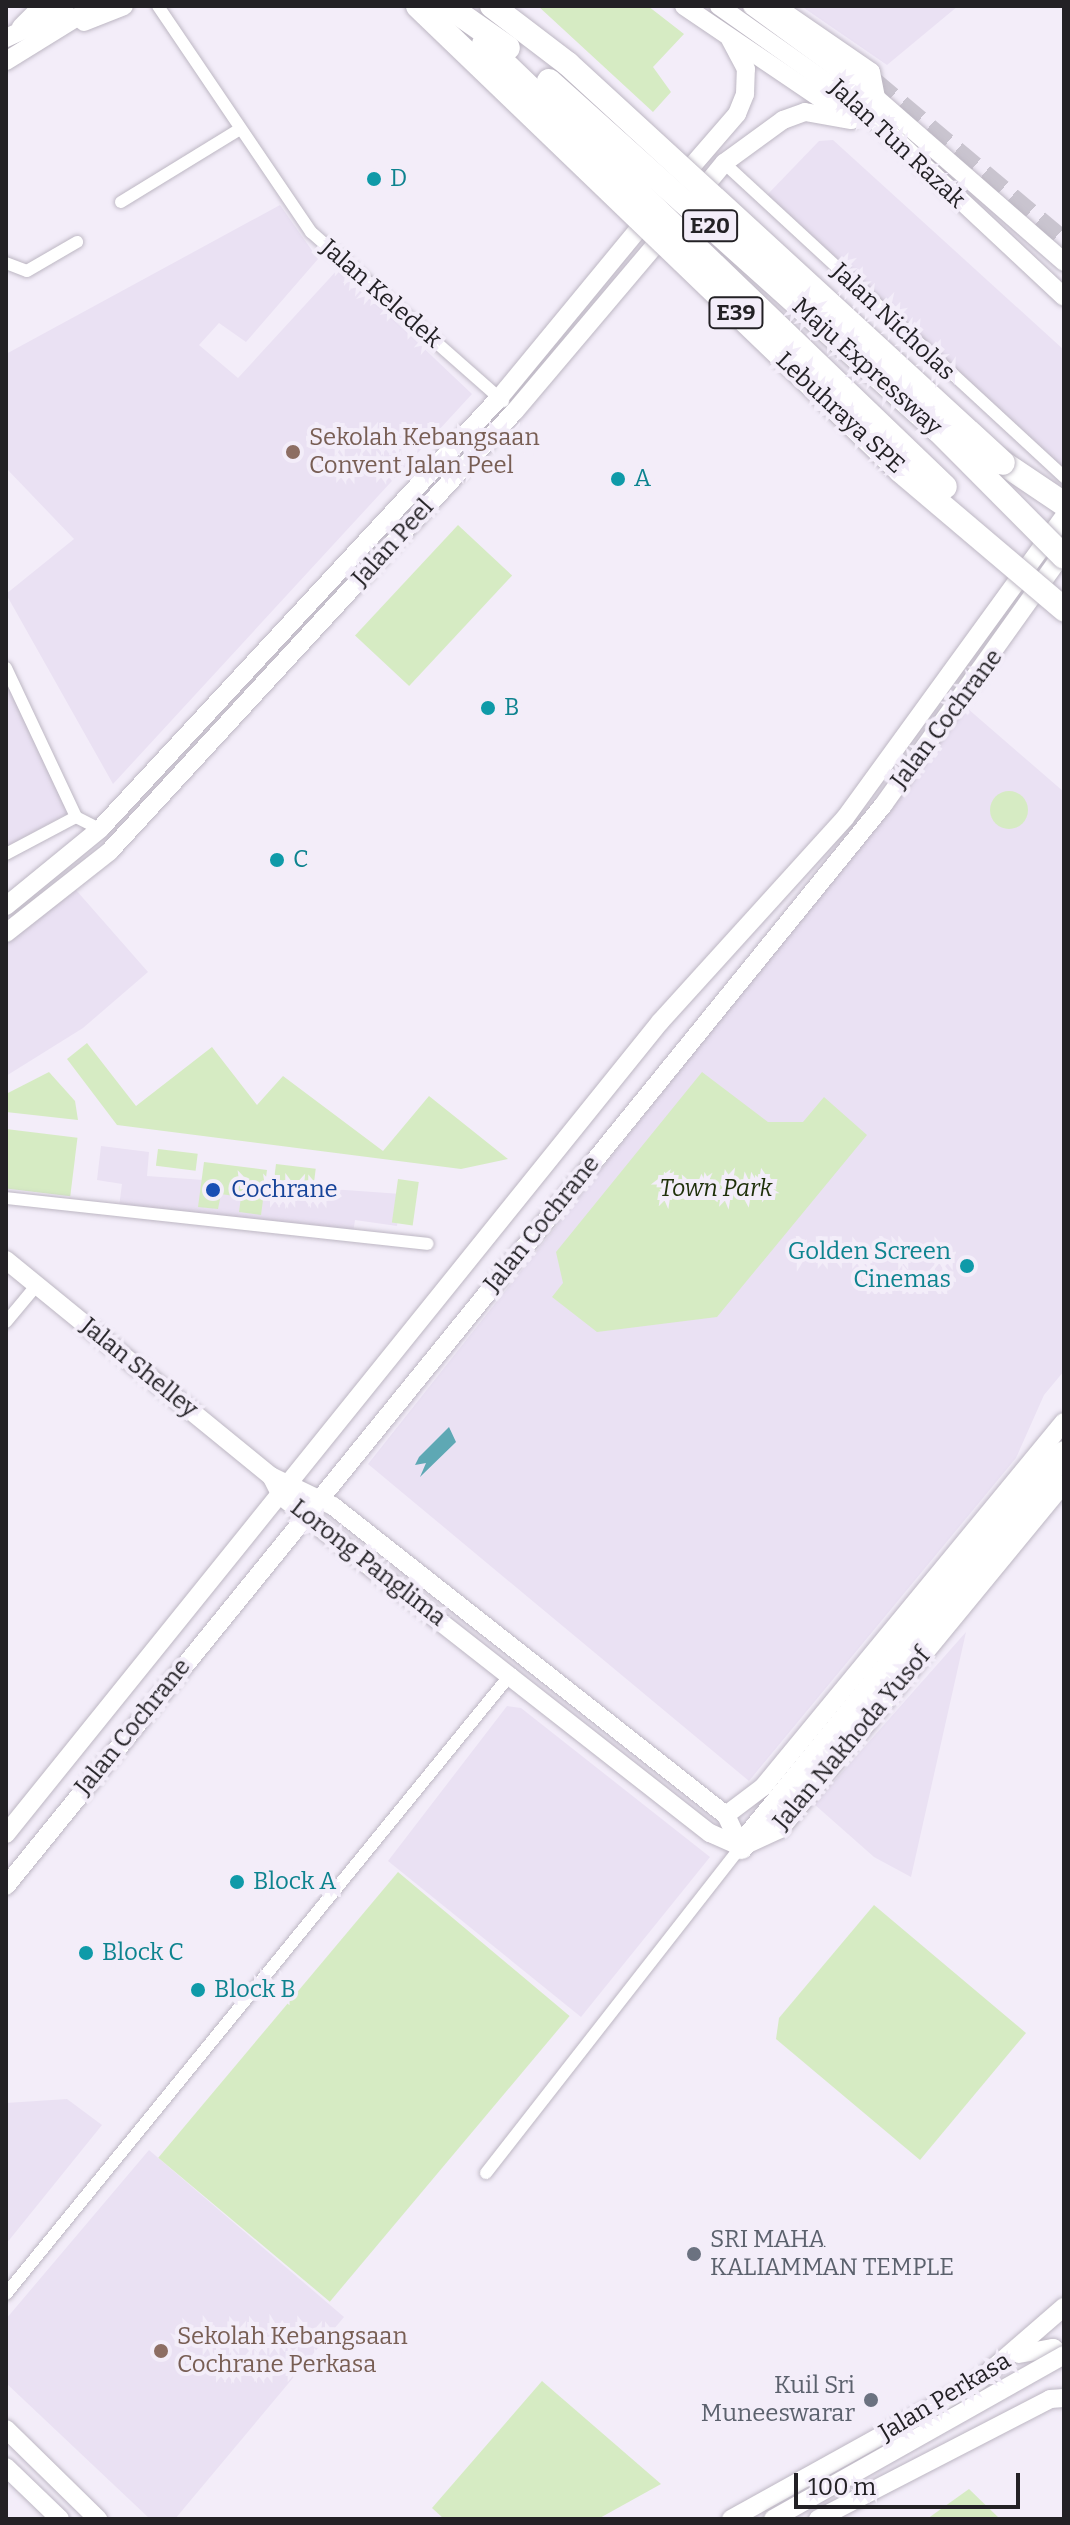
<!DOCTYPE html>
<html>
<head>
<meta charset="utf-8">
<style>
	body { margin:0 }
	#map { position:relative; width:1070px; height:2525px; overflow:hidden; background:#f3edf9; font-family:Bitter,serif }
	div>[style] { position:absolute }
	.built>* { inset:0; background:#eae1f3 }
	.green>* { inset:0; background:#d6ebc3; transform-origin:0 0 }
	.round { border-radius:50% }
	.water>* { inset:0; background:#5ea8b4 }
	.highway-tunnel>* { height:24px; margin-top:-12px; transform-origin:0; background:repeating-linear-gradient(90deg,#c9c4cf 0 24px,transparent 0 36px) }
	.roads { filter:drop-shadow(0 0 2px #bdb7c3) drop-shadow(0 0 2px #bdb7c3) }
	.street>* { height:12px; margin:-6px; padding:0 6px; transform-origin:6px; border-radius:6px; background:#fff }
	.secondary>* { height:18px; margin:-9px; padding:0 9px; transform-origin:9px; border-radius:9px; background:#fff }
	.highway>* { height:24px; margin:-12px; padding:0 12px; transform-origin:12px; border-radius:12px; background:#fff }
	.bridges { filter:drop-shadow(0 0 2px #bdb7c3) drop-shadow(0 0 2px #bdb7c3) }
	.secondary-bridge>* { height:18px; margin:-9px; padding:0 9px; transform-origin:9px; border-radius:9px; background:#fff }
	.highway-bridge>* { height:24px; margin:-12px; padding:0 12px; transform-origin:12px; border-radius:12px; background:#fff }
	.dots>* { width:22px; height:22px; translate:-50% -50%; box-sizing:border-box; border:4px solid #f3edf9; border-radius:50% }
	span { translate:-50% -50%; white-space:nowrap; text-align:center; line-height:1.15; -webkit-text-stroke:8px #f3edf9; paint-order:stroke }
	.shield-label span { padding:2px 6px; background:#f3edf9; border:2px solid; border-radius:6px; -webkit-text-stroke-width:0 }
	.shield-label { font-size:22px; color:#232125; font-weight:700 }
	.street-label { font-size:24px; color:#232125 }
	.culture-label { font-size:24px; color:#0d838f }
	.left { translate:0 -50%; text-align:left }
	.right { translate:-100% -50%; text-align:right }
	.education-label { font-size:24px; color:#785e54 }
	.park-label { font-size:24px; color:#1f300a; font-style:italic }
	.transit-label { font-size:24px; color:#164399 }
	.worship-label { font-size:24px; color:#5b616d }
	.frame { position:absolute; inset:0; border:8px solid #232125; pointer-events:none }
	.scale { position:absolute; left:794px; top:2473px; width:226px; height:36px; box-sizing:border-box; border:4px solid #232125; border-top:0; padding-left:10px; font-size:24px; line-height:28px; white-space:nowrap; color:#232125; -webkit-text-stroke:6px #f3edf9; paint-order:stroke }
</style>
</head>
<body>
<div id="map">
	<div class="built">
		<i style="clip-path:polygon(801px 6px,958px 6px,887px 65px)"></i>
		<i style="clip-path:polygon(833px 140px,1064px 350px,1064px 471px,767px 195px,819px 141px)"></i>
		<i style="clip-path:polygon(280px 205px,318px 259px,246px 342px,219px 323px,199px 345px,238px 378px,339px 268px,472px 394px,113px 784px,6px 594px,74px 539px,6px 468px,6px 354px)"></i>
		<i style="clip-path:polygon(6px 681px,68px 813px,6px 847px)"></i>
		<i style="clip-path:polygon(967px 708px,1064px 792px,1064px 1371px,1044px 1395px,1016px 1458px,749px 1781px,368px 1464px)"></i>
		<i style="clip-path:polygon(76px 890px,148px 972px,83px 1028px,6px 1076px,6px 944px)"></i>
		<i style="clip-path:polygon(101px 1146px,149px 1152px,147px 1176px,401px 1194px,397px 1226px,355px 1220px,352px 1240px,119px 1207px,122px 1184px,97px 1180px)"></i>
		<i style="clip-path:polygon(966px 1632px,911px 1877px,874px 1857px,814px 1804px)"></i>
		<i style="clip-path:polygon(507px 1706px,521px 1708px,710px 1857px,581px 2017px,388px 1861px)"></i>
		<i style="clip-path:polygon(67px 2099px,102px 2125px,6px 2244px,6px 2103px)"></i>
		<i style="clip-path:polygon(149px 2150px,344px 2317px,175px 2519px,150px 2519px,6px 2383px,6px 2319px)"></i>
	</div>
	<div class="green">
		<i style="clip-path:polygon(538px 6px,648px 6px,684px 34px,653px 67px,671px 92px,653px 112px)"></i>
		<i style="left:458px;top:525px;width:74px;height:151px;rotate:43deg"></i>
		<i class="round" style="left:990px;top:791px;width:38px;height:38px"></i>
		<i style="clip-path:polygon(87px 1043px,136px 1106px,212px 1047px,257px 1105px,283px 1076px,383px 1151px,429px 1096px,508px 1159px,461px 1169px,117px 1125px,67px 1059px)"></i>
		<i style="clip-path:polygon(49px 1072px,75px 1101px,78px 1120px,6px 1112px,6px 1094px)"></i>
		<i style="clip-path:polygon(702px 1072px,768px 1122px,803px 1122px,824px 1097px,867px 1135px,717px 1317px,597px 1332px,552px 1297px,563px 1283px,556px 1252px)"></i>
		<i style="left:6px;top:1129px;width:72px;height:59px;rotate:7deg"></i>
		<i style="left:158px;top:1149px;width:40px;height:17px;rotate:7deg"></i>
		<i style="clip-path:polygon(204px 1162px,267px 1170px,261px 1215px,239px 1212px,241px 1197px,221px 1194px,218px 1209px,198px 1207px)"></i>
		<i style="left:276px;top:1164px;width:40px;height:18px;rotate:7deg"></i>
		<i style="left:398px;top:1179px;width:21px;height:44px;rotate:8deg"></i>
		<i style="left:398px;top:1872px;width:224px;height:373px;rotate:40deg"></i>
		<i style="clip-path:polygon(874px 1905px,1026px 2033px,920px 2160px,776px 2039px,779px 2018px)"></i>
		<i style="clip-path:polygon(542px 2381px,661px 2484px,598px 2519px,444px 2519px,432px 2508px)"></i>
		<i style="clip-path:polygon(969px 2489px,1000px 2519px,927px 2519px)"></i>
	</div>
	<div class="water">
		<i style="clip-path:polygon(449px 1427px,456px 1442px,420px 1477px,426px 1463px,415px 1465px,419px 1457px)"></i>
	</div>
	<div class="highway-tunnel">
		<i style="left:872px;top:83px;width:251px;rotate:40deg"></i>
	</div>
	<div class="roads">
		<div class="street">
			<i style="left:158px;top:6px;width:273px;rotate:55.9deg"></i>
			<i style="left:311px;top:232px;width:256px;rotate:41.4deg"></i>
			<i style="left:724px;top:163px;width:463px;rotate:42.7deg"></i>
			<i style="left:121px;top:202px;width:136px;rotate:-31.5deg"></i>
			<i style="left:6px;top:263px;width:22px;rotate:21deg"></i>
			<i style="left:27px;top:271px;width:58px;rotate:-30.1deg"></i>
			<i style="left:6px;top:668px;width:165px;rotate:64.8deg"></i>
			<i style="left:76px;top:817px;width:27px;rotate:27deg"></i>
			<i style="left:6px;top:854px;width:79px;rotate:-27.9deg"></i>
			<i style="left:6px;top:1198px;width:424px;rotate:6.2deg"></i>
			<i style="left:6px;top:1322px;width:47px;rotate:-50.2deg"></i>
			<i style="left:486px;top:2173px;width:414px;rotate:-52deg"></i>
			<i style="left:6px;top:2294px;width:800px;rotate:-50.84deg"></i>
		</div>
		<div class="secondary">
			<i style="left:684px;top:6px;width:194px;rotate:34.1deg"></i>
			<i style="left:719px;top:6px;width:173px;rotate:35.3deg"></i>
			<i style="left:860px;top:106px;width:279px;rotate:43.1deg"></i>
			<i style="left:752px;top:6px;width:144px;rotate:36.2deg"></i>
			<i style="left:868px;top:91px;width:260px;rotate:41.1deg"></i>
			<i style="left:775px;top:6px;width:116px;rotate:34.5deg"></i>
			<i style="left:871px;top:72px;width:26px;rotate:79deg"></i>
			<i style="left:84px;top:22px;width:43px;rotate:-21.8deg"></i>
			<i style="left:21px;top:27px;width:30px;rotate:-45deg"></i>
			<i style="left:6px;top:38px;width:65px;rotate:-24.6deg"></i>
			<i style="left:6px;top:61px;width:105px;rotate:-31.7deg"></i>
			<i style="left:679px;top:181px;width:89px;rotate:-49.1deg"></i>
			<i style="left:737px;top:114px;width:22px;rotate:-68deg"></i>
			<i style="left:745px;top:94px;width:25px;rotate:-88deg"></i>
			<i style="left:746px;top:69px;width:34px;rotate:-118deg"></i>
			<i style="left:697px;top:196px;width:43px;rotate:-50.7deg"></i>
			<i style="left:724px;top:163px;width:73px;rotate:-36.1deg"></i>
			<i style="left:783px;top:120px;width:23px;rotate:-20deg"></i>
			<i style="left:805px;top:112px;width:47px;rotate:9.9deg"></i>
			<i style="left:6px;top:906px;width:122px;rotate:-39.3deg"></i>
			<i style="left:100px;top:829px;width:589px;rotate:-47.2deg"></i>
			<i style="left:500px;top:397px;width:234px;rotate:-50.5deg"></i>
			<i style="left:6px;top:933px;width:131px;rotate:-38.2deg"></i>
			<i style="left:109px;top:852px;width:599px;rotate:-47.37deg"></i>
			<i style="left:515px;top:411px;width:237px;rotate:-49.8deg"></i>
			<i style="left:6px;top:1260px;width:342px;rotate:39.2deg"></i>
			<i style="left:271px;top:1476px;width:69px;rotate:25.8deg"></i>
			<i style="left:333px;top:1506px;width:500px;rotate:38.2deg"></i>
			<i style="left:726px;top:1815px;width:35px;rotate:65deg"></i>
			<i style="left:271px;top:1476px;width:22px;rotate:63deg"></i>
			<i style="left:281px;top:1496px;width:48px;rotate:39deg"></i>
			<i style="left:318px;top:1526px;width:498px;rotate:38.1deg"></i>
			<i style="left:710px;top:1833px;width:34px;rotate:24deg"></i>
			<i style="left:741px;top:1847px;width:43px;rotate:-24.8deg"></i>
			<i style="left:780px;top:1829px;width:448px;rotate:-50.6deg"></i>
			<i style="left:726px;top:1815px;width:46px;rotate:-37.1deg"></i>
			<i style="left:763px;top:1787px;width:473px;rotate:-50.5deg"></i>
			<i style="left:6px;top:1834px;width:1043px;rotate:-51.15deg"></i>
			<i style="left:660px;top:1022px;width:275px;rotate:-47.8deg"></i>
			<i style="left:845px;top:818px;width:372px;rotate:-54deg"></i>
			<i style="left:6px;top:1886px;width:1393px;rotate:-50.94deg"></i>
			<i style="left:884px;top:804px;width:310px;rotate:-54.5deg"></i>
			<i style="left:1019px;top:2354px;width:35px;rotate:-10deg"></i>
			<i style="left:1053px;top:2348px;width:14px;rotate:39deg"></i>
			<i style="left:6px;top:2429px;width:129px;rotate:44.4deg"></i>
			<i style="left:6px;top:2467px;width:75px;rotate:43.9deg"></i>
			<i style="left:731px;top:2519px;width:279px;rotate:-29deg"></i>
			<i style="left:975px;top:2384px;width:118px;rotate:-40.9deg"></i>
			<i style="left:818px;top:2519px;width:261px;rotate:-27.3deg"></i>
			<i style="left:1050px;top:2399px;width:14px;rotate:-4deg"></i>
		</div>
		<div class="highway">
			<i style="left:1003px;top:463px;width:73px;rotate:33.9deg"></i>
			<i style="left:741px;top:1847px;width:509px;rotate:-50.66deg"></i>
		</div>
	</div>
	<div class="bridges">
		<div class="secondary-bridge">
			<i style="left:773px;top:2519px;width:334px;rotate:-29.4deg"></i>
		</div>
		<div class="highway-bridge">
			<i style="left:418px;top:6px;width:670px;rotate:43.91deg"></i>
			<i style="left:901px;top:471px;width:214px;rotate:40.3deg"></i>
			<i style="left:448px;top:6px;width:73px;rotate:35deg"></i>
			<i style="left:492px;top:6px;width:96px;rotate:37.3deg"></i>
			<i style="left:568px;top:64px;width:590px;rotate:42.53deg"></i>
			<i style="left:484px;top:44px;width:639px;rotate:43.86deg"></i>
			<i style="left:549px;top:81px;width:524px;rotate:41.91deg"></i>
			<i style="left:939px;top:431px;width:177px;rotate:45.2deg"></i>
		</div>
	</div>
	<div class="dots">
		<i style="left:374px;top:179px;background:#0f9aa8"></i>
		<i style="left:293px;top:452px;background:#8d6e63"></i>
		<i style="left:618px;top:479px;background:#0f9aa8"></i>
		<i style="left:488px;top:708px;background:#0f9aa8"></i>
		<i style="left:277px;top:860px;background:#0f9aa8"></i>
		<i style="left:213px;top:1190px;background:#1a4fb4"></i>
		<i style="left:967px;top:1266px;background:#0f9aa8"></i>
		<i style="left:237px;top:1882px;background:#0f9aa8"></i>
		<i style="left:86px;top:1953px;background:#0f9aa8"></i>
		<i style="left:198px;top:1990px;background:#0f9aa8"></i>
		<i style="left:694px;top:2254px;background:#6b7280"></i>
		<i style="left:161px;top:2351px;background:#8d6e63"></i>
		<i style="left:871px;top:2400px;background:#6b7280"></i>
	</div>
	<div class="shield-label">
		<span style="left:710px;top:226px">E20</span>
		<span style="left:736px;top:313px">E39</span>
	</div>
	<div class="street-label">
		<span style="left:897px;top:144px;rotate:43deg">Jalan Tun Razak</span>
		<span style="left:381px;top:294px;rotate:41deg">Jalan Keledek</span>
		<span style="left:893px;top:322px;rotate:43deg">Jalan Nicholas</span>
		<span style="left:867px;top:367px;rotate:42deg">Maju Expressway</span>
		<span style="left:840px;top:413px;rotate:43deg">Lebuhraya SPE</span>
		<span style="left:393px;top:543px;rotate:-48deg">Jalan Peel</span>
		<span style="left:947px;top:719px;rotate:-53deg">Jalan Cochrane</span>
		<span style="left:542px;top:1224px;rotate:-51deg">Jalan Cochrane</span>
		<span style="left:139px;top:1368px;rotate:39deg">Jalan Shelley</span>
		<span style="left:368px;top:1563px;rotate:38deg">Lorong Panglima</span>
		<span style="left:133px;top:1727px;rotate:-51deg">Jalan Cochrane</span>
		<span style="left:852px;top:1739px;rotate:-50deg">Jalan Nakhoda Yusof</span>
		<span style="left:945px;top:2397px;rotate:-31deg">Jalan Perkasa</span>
	</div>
	<div class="culture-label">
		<span class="left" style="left:390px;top:179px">D</span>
		<span class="left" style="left:634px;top:479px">A</span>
		<span class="left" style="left:504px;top:708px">B</span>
		<span class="left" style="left:293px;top:860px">C</span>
		<span class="right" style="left:951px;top:1266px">Golden Screen<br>Cinemas</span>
		<span class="left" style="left:253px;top:1882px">Block A</span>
		<span class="left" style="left:102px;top:1953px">Block C</span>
		<span class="left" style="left:214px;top:1990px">Block B</span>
	</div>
	<div class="education-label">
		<span class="left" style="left:309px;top:452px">Sekolah Kebangsaan<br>Convent Jalan Peel</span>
		<span class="left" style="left:177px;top:2351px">Sekolah Kebangsaan<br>Cochrane Perkasa</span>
	</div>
	<div class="park-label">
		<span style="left:716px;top:1189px">Town Park</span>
	</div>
	<div class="transit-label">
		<span class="left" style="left:231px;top:1190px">Cochrane</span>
	</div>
	<div class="worship-label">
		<span class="left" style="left:710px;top:2254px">SRI MAHA<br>KALIAMMAN TEMPLE</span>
		<span class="right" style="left:855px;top:2400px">Kuil Sri<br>Muneeswarar</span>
	</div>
	<div class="frame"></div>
	<div class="scale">100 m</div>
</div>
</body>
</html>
